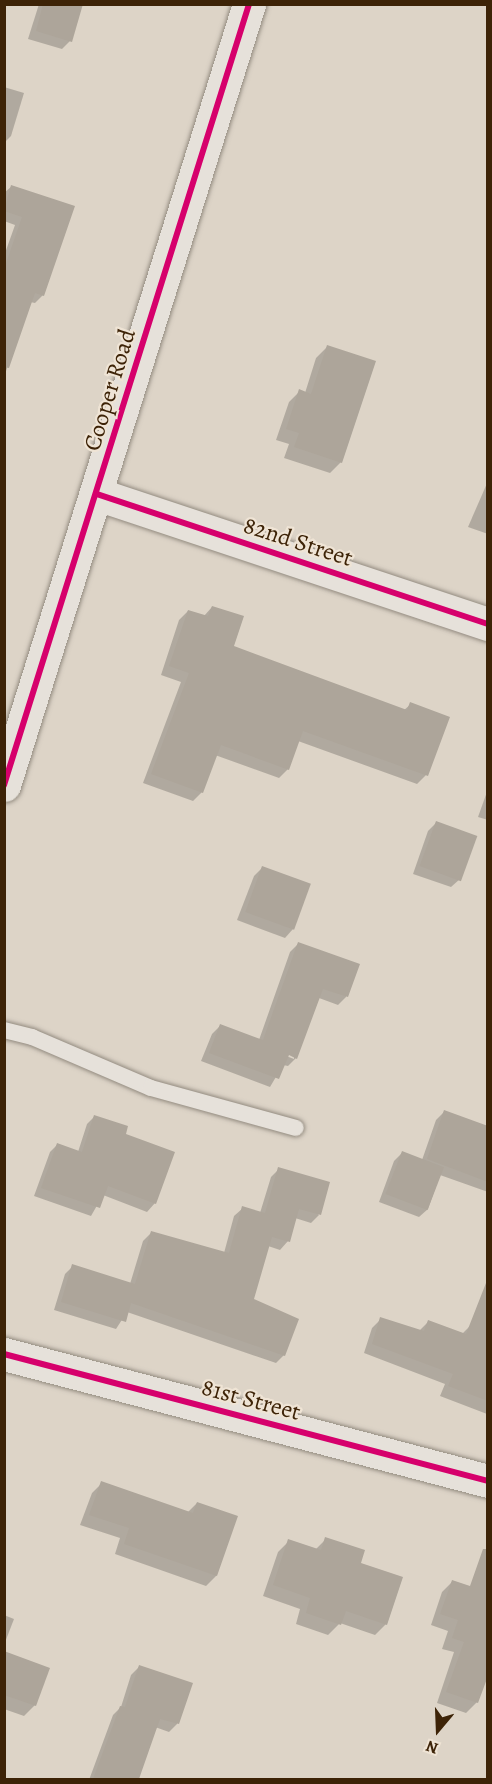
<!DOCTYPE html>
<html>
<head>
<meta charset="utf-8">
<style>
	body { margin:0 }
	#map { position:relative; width:492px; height:1784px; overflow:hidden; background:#ddd4c7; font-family:Alegreya,serif }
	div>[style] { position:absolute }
	.shadow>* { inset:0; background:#0003 }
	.building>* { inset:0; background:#ada59a; transform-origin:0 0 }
	.roads { filter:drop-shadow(0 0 2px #938b80) drop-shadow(0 0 2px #938b80) }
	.lane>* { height:16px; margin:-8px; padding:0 8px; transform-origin:8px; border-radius:8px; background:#e6e1da }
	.street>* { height:33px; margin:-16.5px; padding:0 16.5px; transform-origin:16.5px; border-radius:16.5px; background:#e6e1da }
	.secondary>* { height:33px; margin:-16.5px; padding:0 16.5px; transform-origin:16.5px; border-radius:16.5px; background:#e6e1da }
	.cycleway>* { height:6px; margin:-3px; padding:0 3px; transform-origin:3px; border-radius:3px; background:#d6006c }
	span { translate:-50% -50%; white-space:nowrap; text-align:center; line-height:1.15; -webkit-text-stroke:4.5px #efe4d5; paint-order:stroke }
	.street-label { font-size:24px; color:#3d2307 }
	.frame { position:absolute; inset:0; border:6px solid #3d2307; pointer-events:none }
	.north { position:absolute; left:408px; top:1700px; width:60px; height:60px; -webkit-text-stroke:4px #efe4d5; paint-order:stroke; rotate:199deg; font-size:16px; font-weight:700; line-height:24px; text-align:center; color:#3d2307 }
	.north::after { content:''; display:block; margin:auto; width:21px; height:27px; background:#3d2307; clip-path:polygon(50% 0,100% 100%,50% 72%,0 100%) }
</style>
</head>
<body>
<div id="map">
	<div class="shadow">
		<i style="clip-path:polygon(39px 4px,81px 4px,70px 41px,62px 49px,28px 39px)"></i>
		<i style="clip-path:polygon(4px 87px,24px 93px,11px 136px,4px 143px)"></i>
		<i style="clip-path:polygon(12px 186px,73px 207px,43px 295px,35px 303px,30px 302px,4px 377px,4px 256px,15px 225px,4px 221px,4px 193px)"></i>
		<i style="clip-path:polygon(327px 347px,341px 462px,330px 473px,284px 458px,289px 444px,276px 440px,289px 402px,300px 391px,305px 393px,316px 358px)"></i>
		<i style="clip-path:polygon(488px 481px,488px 534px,468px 527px)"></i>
		<i style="clip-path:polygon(212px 607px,232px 647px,403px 711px,411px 704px,448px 717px,426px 775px,417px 784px,298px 741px,288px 769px,279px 778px,215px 755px,202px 792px,193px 801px,143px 783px,181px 682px,161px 675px,179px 620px,188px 611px,204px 616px)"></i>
		<i style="clip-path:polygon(488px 789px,488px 820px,478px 817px)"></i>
		<i style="clip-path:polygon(436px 823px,460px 879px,451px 887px,413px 874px,428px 831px)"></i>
		<i style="clip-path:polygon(262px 868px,293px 929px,285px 938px,237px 920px,254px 876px)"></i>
		<i style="clip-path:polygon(evenodd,298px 944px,358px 965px,346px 997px,338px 1005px,319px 998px,296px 1058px,288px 1066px,283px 1065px,270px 1087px,201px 1061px,212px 1034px,220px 1026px,259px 1040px,290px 952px,298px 944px,282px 1051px,294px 1056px,294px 1059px,281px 1054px,282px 1051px)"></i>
		<i style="clip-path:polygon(444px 1112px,488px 1128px,488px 1192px,440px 1175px,428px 1209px,419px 1217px,379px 1202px,394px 1161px,402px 1153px,422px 1160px,436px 1120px)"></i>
		<i style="clip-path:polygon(95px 1116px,155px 1203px,147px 1212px,103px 1195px,91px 1216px,34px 1196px,50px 1152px,58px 1144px,78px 1152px,87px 1124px)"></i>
		<i style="clip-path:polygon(279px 1169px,319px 1215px,311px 1223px,295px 1218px,288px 1241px,280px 1250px,268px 1246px,253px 1300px,284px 1355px,276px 1363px,127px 1312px,116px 1329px,54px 1310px,65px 1274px,73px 1266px,130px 1284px,143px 1241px,151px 1233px,224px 1253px,234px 1216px,243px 1208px,260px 1213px,271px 1177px)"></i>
		<i style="clip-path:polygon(381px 1319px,419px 1331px,429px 1321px,462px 1334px,470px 1326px,488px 1333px,487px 1414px,440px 1396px,445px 1384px,364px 1353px,372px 1328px)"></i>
		<i style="clip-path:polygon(102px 1483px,187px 1513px,197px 1503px,236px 1517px,216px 1576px,206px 1586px,115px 1554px,120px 1538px,80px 1525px,92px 1493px)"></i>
		<i style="clip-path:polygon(326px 1539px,386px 1624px,375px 1635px,340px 1623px,328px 1635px,296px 1624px,300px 1609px,263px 1596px,278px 1552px,289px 1541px,315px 1550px)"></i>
		<i style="clip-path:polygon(453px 1581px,477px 1702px,466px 1713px,437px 1703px,454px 1652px,442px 1649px,448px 1631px,431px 1625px,442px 1592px)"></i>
		<i style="clip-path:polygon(4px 1615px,14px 1619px,4px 1645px)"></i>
		<i style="clip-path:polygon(4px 1653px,35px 1705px,24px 1716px,4px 1709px)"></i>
		<i style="clip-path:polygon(139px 1667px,191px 1684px,177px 1724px,169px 1732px,155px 1727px,137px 1780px,89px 1780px,113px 1715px,121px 1707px,131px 1675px)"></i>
	</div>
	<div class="building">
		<i style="clip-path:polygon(43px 4px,83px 4px,72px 42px,36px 31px)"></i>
		<i style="clip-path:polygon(11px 185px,75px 206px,44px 296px,35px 293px,9px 368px,4px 367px,4px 269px,22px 217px,4px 211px)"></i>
		<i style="clip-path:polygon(327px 345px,376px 361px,342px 463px,294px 447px,299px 433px,286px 429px,299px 389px,311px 394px)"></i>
		<i style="clip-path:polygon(212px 606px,244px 616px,234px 646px,407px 710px,410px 702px,450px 717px,428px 776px,303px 731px,289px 770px,221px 745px,203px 793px,151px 774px,189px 673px,169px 666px,188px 610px,208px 616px)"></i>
		<i style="left:436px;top:821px;width:44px;height:48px;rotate:20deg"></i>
		<i style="left:262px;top:866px;width:52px;height:49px;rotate:20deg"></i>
		<i style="clip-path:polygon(298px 942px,360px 964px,348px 997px,323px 989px,297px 1059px,289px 1055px,279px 1079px,209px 1053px,220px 1024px,263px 1040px)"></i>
		<i style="clip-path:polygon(444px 1110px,488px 1126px,488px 1182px,427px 1159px)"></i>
		<i style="clip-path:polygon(94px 1115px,128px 1126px,126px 1134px,175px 1152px,156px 1204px,108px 1186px,100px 1208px,41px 1188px,57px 1143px,82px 1152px)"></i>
		<i style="left:402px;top:1151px;width:45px;height:46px;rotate:21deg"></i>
		<i style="clip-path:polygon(278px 1167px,330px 1182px,321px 1215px,299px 1209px,290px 1242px,272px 1237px,254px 1299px,299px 1319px,285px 1356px,131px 1303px,126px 1322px,61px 1302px,72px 1264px,135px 1284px,151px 1231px,229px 1253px,242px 1206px,265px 1213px)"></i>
		<i style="clip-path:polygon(486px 1283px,488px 1401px,448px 1386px,453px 1374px,372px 1344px,380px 1317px,424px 1331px,428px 1320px,466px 1334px)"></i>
		<i style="clip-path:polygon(101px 1481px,193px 1513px,197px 1502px,238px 1516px,217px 1576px,124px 1544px,129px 1528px,89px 1515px)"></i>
		<i style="clip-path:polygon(325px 1537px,365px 1550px,361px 1563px,403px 1577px,387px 1625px,346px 1611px,341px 1625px,306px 1613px,310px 1598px,273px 1585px,288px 1539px,321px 1550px)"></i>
		<i style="clip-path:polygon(483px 1549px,488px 1549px,488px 1676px,478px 1703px,446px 1692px,464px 1642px,452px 1638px,458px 1620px,440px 1614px,452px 1580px,470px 1586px)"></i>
		<i style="clip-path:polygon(4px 1651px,50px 1668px,36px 1706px,4px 1695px)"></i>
		<i style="clip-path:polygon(139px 1665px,193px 1683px,179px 1724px,160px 1719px,139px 1779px,93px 1779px,120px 1706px,125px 1707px)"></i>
	</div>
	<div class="roads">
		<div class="lane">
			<i style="left:4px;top:1030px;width:29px;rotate:14deg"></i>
			<i style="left:32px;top:1037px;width:129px;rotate:23.2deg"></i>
			<i style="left:151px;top:1088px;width:150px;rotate:15.4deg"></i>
		</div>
		<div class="street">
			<i style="left:97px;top:494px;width:412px;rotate:18.4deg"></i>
			<i style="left:4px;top:1354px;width:500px;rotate:14.7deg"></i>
		</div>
		<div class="secondary">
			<i style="left:4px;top:785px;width:819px;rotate:-72.58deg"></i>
		</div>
	</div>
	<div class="cycleway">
		<i style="left:97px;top:494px;width:412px;rotate:18.4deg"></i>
		<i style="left:4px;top:785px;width:819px;rotate:-72.58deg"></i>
		<i style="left:4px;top:1354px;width:500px;rotate:14.7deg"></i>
	</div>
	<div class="street-label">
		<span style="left:110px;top:390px;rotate:-73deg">Cooper Road</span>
		<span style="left:298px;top:542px;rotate:18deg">82nd Street</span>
		<span style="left:251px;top:1400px;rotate:15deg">81st Street</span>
	</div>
	<div class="frame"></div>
	<div class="north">N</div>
</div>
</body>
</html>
